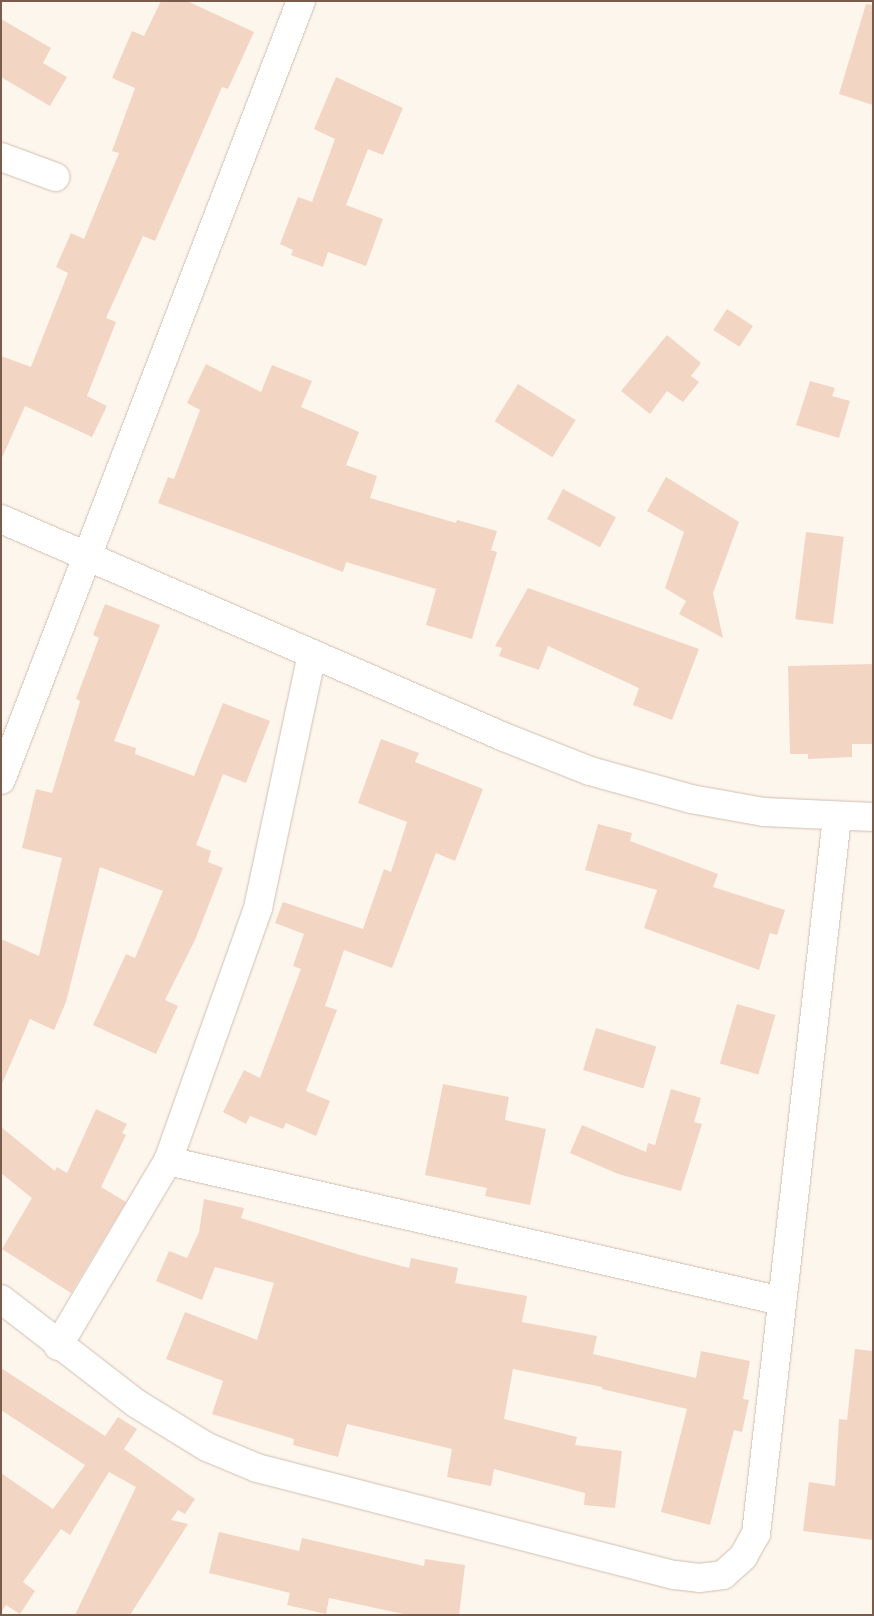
<!DOCTYPE html>
<html>
<head>
<meta charset="utf-8">
<style>
	body { margin:0 }
	#map { position:relative; width:874px; height:1616px; overflow:hidden; background:#fdf6ec; font-family:"IBM Plex Sans",sans-serif }
	div>[style] { position:absolute }
	.building>* { inset:0; background:#f3d5c3; transform-origin:0 0 }
	.roads { filter:drop-shadow(0 0 1px #d1beb0) drop-shadow(0 0 1px #d1beb0) }
	.minor>* { height:28px; margin:-14px; padding:0 14px; transform-origin:14px; border-radius:14px; background:#fff }
	span { translate:-50% -50%; white-space:nowrap; text-align:center; line-height:1.15; -webkit-text-stroke:5px #fffaf3; paint-order:stroke }
	.frame { position:absolute; inset:0; border:2px solid #7a5c4d; pointer-events:none }
</style>
</head>
<body>
<div id="map">
	<div class="building">
		<i style="clip-path:polygon(161px 1px,187px 1px,254px 32px,228px 89px,222px 87px,155px 241px,143px 236px,106px 318px,116px 322px,87px 396px,107px 406px,92px 437px,25px 406px,1px 460px,1px 356px,31px 367px,68px 273px,56px 267px,71px 233px,84px 239px,119px 153px,112px 151px,135px 88px,112px 78px,132px 31px,144px 36px)"></i>
		<i style="clip-path:polygon(866px 4px,873px 5px,873px 105px,839px 94px)"></i>
		<i style="clip-path:polygon(1px 19px,51px 48px,43px 63px,67px 77px,50px 106px,1px 77px)"></i>
		<i style="clip-path:polygon(336px 77px,403px 108px,383px 155px,368px 149px,346px 205px,383px 219px,366px 266px,328px 252px,323px 267px,291px 255px,293px 250px,280px 244px,298px 197px,312px 202px,335px 139px,314px 129px)"></i>
		<i style="left:727px;top:309px;width:31px;height:25px;rotate:33deg"></i>
		<i style="clip-path:polygon(667px 335px,701px 363px,691px 376px,699px 382px,683px 402px,667px 391px,650px 414px,621px 391px)"></i>
		<i style="clip-path:polygon(206px 364px,261px 392px,272px 365px,312px 381px,301px 407px,359px 432px,346px 465px,377px 476px,370px 498px,456px 523px,457px 520px,497px 531px,491px 550px,497px 552px,472px 639px,426px 625px,436px 589px,346px 562px,343px 572px,158px 503px,168px 477px,174px 479px,200px 410px,187px 403px)"></i>
		<i style="clip-path:polygon(810px 381px,835px 388px,832px 396px,850px 401px,839px 438px,796px 425px)"></i>
		<i style="left:518px;top:384px;width:68px;height:44px;rotate:32deg"></i>
		<i style="clip-path:polygon(666px 477px,739px 522px,713px 593px,723px 638px,679px 614px,686px 601px,665px 588px,684px 532px,647px 511px)"></i>
		<i style="left:563px;top:489px;width:60px;height:34px;rotate:28deg"></i>
		<i style="left:806px;top:532px;width:38px;height:88px;rotate:7deg"></i>
		<i style="clip-path:polygon(528px 588px,699px 649px,672px 720px,633px 705px,639px 688px,548px 646px,539px 670px,499px 656px,502px 648px,495px 646px)"></i>
		<i style="clip-path:polygon(105px 604px,160px 625px,114px 741px,136px 748px,135px 754px,194px 776px,223px 703px,270px 721px,246px 783px,223px 774px,196px 845px,211px 851px,208px 862px,223px 868px,195px 940px,165px 1000px,178px 1006px,156px 1054px,93px 1025px,126px 954px,135px 958px,163px 891px,100px 867px,66px 1002px,54px 1030px,30px 1019px,1px 1086px,1px 939px,39px 956px,62px 858px,22px 848px,36px 789px,52px 793px,80px 701px,76px 699px,99px 638px,93px 635px)"></i>
		<i style="clip-path:polygon(873px 664px,873px 744px,852px 744px,852px 757px,808px 759px,808px 754px,790px 754px,788px 666px)"></i>
		<i style="clip-path:polygon(381px 739px,419px 753px,415px 762px,483px 789px,455px 861px,436px 853px,392px 968px,344px 950px,325px 1006px,337px 1010px,306px 1091px,330px 1101px,316px 1136px,286px 1123px,283px 1129px,250px 1116px,246px 1124px,223px 1112px,244px 1070px,260px 1078px,301px 969px,293px 966px,304px 934px,275px 923px,283px 902px,363px 929px,384px 869px,391px 872px,407px 822px,358px 803px)"></i>
		<i style="clip-path:polygon(598px 824px,632px 833px,630px 841px,718px 874px,713px 887px,785px 910px,777px 935px,770px 933px,759px 970px,644px 928px,657px 890px,585px 870px)"></i>
		<i style="left:737px;top:1004px;width:40px;height:62px;rotate:16deg"></i>
		<i style="left:596px;top:1028px;width:63px;height:44px;rotate:17deg"></i>
		<i style="clip-path:polygon(443px 1084px,509px 1097px,505px 1120px,546px 1129px,530px 1205px,485px 1196px,487px 1188px,425px 1175px)"></i>
		<i style="clip-path:polygon(671px 1089px,701px 1098px,694px 1122px,702px 1124px,681px 1191px,618px 1174px,570px 1153px,582px 1125px,646px 1152px,648px 1143px,655px 1145px)"></i>
		<i style="clip-path:polygon(96px 1109px,127px 1124px,122px 1133px,126px 1135px,101px 1187px,126px 1202px,71px 1293px,2px 1249px,32px 1198px,1px 1173px,1px 1127px,55px 1171px,57px 1167px,67px 1173px)"></i>
		<i style="clip-path:polygon(204px 1199px,244px 1208px,241px 1218px,360px 1255px,409px 1268px,411px 1258px,458px 1268px,455px 1283px,527px 1296px,522px 1322px,597px 1336px,593px 1354px,696px 1378px,701px 1351px,750px 1361px,743px 1399px,749px 1400px,742px 1432px,734px 1430px,710px 1525px,661px 1512px,687px 1409px,602px 1389px,602px 1387px,513px 1369px,504px 1419px,577px 1437px,575px 1445px,622px 1451px,615px 1508px,584px 1505px,585px 1493px,494px 1469px,491px 1486px,447px 1477px,452px 1449px,347px 1424px,338px 1457px,293px 1445px,294px 1439px,212px 1414px,223px 1381px,166px 1359px,185px 1312px,257px 1340px,274px 1283px,215px 1267px,202px 1300px,156px 1281px,169px 1251px,187px 1258px,199px 1232px)"></i>
		<i style="clip-path:polygon(855px 1349px,873px 1351px,873px 1540px,803px 1531px,809px 1482px,835px 1486px,839px 1419px,847px 1420px)"></i>
		<i style="clip-path:polygon(1px 1368px,105px 1436px,118px 1417px,137px 1429px,124px 1449px,195px 1499px,185px 1514px,178px 1510px,171px 1520px,188px 1524px,130px 1615px,75px 1615px,136px 1487px,109px 1472px,70px 1535px,61px 1529px,23px 1582px,35px 1591px,20px 1614px,6px 1605px,1px 1612px,1px 1473px,53px 1509px,85px 1465px,1px 1410px)"></i>
		<i style="clip-path:polygon(219px 1532px,299px 1551px,302px 1538px,424px 1566px,425px 1559px,465px 1565px,459px 1615px,408px 1615px,329px 1598px,326px 1614px,287px 1605px,290px 1593px,209px 1573px)"></i>
	</div>
	<div class="roads">
		<div class="minor">
			<i style="left:1px;top:157px;width:58px;rotate:20.3deg"></i>
			<i style="left:1px;top:519px;width:548px;rotate:23.43deg"></i>
			<i style="left:504px;top:737px;width:92px;rotate:21.6deg"></i>
			<i style="left:590px;top:771px;width:105px;rotate:15.5deg"></i>
			<i style="left:691px;top:799px;width:74px;rotate:10.1deg"></i>
			<i style="left:764px;top:812px;width:109px;rotate:2.6deg"></i>
			<i style="left:1px;top:780px;width:835px;rotate:-68.94deg"></i>
			<i style="left:168px;top:1161px;width:629px;rotate:12.86deg"></i>
			<i style="left:1px;top:1299px;width:172px;rotate:37.7deg"></i>
			<i style="left:137px;top:1404px;width:82px;rotate:31.6deg"></i>
			<i style="left:207px;top:1447px;width:54px;rotate:22.8deg"></i>
			<i style="left:257px;top:1468px;width:431px;rotate:14.4deg"></i>
			<i style="left:675px;top:1575px;width:24px;rotate:7deg"></i>
			<i style="left:699px;top:1578px;width:24px;rotate:-7deg"></i>
			<i style="left:723px;top:1575px;width:27px;rotate:-42deg"></i>
			<i style="left:743px;top:1557px;width:26px;rotate:-61deg"></i>
			<i style="left:756px;top:1534px;width:722px;rotate:-83.55deg"></i>
			<i style="left:58px;top:1346px;width:215px;rotate:-59.3deg"></i>
			<i style="left:168px;top:1161px;width:269px;rotate:-70.4deg"></i>
			<i style="left:258px;top:908px;width:260px;rotate:-78deg"></i>
		</div>
	</div>
	<div class="frame"></div>
</div>
</body>
</html>
